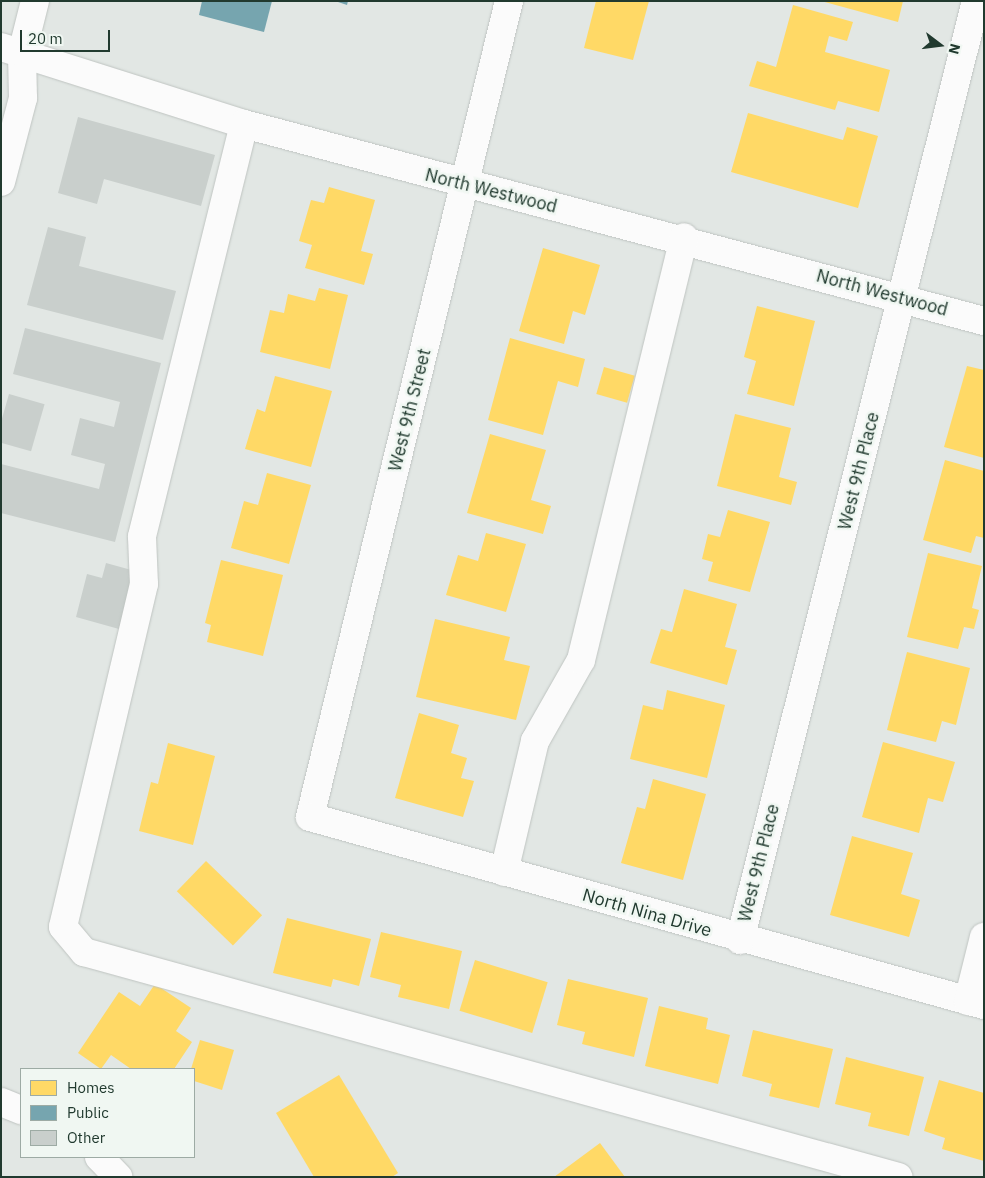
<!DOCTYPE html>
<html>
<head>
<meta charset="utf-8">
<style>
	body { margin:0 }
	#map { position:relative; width:985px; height:1178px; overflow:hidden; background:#e2e7e4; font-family:"IBM Plex Sans",sans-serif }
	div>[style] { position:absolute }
	.homes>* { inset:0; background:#ffd966; transform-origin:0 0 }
	.public>* { inset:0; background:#76a5af }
	.building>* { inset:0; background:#c9cfcc; transform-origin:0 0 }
	.roads { filter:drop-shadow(0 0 1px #bfc4c1) drop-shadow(0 0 1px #bfc4c1) }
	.minor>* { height:28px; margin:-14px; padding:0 14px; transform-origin:14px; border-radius:14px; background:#fbfbfb }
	span { translate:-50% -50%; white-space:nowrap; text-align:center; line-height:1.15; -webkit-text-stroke:5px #f0f7f2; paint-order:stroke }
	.street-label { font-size:18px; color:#213a2f }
	.frame { position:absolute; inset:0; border:2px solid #213a2f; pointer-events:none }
	.legend { position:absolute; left:20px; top:1068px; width:175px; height:90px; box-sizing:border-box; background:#f0f7f2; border:1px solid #9daba4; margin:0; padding:6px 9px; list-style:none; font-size:15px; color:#213a2f }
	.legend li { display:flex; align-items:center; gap:10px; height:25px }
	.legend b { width:25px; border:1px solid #9daba4 }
	.north { position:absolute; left:915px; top:20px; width:50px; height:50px; -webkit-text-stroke:4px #f0f7f2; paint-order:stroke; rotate:105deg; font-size:14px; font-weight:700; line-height:20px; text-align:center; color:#213a2f }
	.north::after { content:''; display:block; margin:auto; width:18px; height:22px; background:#213a2f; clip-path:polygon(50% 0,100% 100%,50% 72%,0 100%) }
	.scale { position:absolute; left:20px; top:30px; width:90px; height:22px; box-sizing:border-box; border:2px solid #213a2f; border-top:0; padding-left:6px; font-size:15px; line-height:18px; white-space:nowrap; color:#213a2f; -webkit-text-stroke:4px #f0f7f2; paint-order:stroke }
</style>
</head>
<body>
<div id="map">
	<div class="homes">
		<i style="clip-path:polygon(596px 1px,649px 1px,633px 60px,584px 48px)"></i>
		<i style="clip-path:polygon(821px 1px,903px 1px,898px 22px)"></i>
		<i style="clip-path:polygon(793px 5px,853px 22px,847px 41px,829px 36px,825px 52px,890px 70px,879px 112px,838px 101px,835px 110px,749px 86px,757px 61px,776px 67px)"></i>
		<i style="clip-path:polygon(748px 113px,843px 140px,847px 127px,878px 136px,858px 208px,731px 172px)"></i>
		<i style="clip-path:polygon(329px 187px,375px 200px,361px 251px,373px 254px,364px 285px,305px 268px,312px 245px,299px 241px,311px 200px,324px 203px)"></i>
		<i style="clip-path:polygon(543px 248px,600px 265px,585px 315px,573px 311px,564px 344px,519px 331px)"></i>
		<i style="clip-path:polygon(319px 288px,348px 295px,330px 369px,260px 352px,270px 310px,284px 313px,288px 294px,315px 301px)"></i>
		<i style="clip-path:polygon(757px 306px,815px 321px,794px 406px,747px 394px,756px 361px,744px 357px)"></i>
		<i style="clip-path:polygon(510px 338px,585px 359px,578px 387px,558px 381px,543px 435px,488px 420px)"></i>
		<i style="clip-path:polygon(967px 366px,984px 370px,984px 458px,944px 447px)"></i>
		<i style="left:604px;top:367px;width:32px;height:28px;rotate:16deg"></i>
		<i style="clip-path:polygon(275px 376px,332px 391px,311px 467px,245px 449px,257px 409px,265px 412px)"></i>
		<i style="clip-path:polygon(735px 414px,791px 428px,779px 477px,797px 482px,791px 505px,717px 486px)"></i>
		<i style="clip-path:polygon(490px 434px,546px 450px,531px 500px,551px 506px,543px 534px,467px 513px)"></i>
		<i style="clip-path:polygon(945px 460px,984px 471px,984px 538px,976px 536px,971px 553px,923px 540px)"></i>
		<i style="clip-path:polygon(267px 473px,311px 485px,289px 564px,231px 548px,244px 501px,258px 505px)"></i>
		<i style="clip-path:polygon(728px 510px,770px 522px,750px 592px,708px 581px,713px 562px,702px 559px,708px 534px,720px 537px)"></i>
		<i style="clip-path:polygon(486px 533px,526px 544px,506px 612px,446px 595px,458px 555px,478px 561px)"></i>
		<i style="clip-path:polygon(928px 553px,982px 566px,972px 608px,979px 610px,974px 629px,964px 627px,958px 649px,907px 637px)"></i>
		<i style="clip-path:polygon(221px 560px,283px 575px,263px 656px,207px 642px,211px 625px,205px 623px)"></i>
		<i style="clip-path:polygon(684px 589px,737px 604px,725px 647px,737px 650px,727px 685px,650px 663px,661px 629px,672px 632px)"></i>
		<i style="clip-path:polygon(435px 619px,510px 637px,504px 660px,530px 666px,516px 720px,416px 697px)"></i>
		<i style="clip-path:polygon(907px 652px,970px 668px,956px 725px,942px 721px,936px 742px,887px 730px)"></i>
		<i style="clip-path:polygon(667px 690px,725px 705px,707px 778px,630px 759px,643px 705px,663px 710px)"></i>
		<i style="clip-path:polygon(419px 713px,459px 725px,451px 753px,467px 758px,461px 778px,474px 781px,463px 817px,395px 798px)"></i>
		<i style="clip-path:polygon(883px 742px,955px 762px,943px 802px,928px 798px,919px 833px,862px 817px)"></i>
		<i style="clip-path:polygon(168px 743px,215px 756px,193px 845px,139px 831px,151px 782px,158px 784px)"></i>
		<i style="clip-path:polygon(653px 779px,706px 794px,683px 880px,621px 863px,637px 807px,645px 809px)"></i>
		<i style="clip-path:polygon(852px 836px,913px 853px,901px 894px,920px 900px,909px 937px,830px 915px)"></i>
		<i style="left:206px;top:861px;width:78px;height:42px;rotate:44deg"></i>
		<i style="clip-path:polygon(287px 918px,371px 939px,359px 986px,333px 979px,331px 987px,273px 973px)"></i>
		<i style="clip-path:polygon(381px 932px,462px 951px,449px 1009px,398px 997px,401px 985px,370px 977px)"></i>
		<i style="left:475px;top:960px;width:76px;height:53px;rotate:17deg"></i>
		<i style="clip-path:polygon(568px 979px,648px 998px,634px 1057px,582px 1044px,585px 1032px,557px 1025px)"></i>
		<i style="clip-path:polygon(155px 984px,191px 1008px,176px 1031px,192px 1042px,174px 1069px,131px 1069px,111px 1055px,101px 1069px,78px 1053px,119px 992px,140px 1006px)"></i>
		<i style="clip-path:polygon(659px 1006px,708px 1018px,706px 1029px,730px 1035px,718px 1084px,645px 1066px)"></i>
		<i style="clip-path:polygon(753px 1030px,833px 1049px,819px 1108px,769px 1096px,772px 1084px,742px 1076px)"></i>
		<i style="clip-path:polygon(200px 1040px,234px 1050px,222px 1090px,194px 1081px,191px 1069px)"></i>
		<i style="clip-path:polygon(846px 1057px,924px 1077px,909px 1136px,868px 1126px,871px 1113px,835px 1104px)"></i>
		<i style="clip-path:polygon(339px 1075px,398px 1173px,392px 1177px,314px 1177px,276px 1113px)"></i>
		<i style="clip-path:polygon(939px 1080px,984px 1093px,984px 1161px,942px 1149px,945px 1138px,924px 1131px)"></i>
		<i style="clip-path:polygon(600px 1143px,625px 1177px,554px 1177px)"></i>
	</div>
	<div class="public">
		<i style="clip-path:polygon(202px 1px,272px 1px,264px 32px,199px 15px)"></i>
		<i style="clip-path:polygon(335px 1px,348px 1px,347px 5px)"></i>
	</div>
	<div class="building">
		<i style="clip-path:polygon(78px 117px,215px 155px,201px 206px,104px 179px,97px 204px,58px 193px)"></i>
		<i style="clip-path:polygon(48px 227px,86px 237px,79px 266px,176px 291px,163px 340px,27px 305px)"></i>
		<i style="clip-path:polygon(25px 328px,161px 363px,115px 542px,1px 513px,1px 464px,99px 489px,105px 464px,71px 455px,80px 418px,114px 427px,120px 402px,13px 374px)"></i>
		<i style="left:9px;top:394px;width:37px;height:49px;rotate:16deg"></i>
		<i style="clip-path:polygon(106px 563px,135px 571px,119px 629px,76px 617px,87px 574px,102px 578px)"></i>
	</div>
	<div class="roads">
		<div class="minor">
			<i style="left:509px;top:1px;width:840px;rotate:103.71deg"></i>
			<i style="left:310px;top:817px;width:700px;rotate:15.59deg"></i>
			<i style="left:1px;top:47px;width:255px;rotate:17.6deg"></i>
			<i style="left:244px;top:124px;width:766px;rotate:14.91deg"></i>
			<i style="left:244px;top:124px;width:425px;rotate:103.9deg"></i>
			<i style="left:142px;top:537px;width:47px;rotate:87.6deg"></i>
			<i style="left:144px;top:584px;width:352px;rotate:103.3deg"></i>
			<i style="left:63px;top:927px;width:33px;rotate:50deg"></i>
			<i style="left:84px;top:952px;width:845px;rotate:15.45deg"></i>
			<i style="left:1px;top:182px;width:87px;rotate:-75.3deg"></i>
			<i style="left:23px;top:98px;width:45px;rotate:-91.3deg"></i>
			<i style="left:22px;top:53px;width:54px;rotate:-76deg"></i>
			<i style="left:504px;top:872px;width:135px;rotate:-76.7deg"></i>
			<i style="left:535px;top:741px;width:93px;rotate:-60.4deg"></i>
			<i style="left:581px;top:660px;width:435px;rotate:-76.3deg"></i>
			<i style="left:740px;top:940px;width:968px;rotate:-75.89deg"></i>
			<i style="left:968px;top:1001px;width:66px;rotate:-76deg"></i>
			<i style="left:1px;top:1102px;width:22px;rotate:22deg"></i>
			<i style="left:99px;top:1157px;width:28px;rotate:46deg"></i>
		</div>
	</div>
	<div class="street-label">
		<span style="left:491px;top:191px;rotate:14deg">North Westwood</span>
		<span style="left:882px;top:293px;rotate:15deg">North Westwood</span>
		<span style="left:410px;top:410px;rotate:-76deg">West 9th Street</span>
		<span style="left:859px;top:471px;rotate:-76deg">West 9th Place</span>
		<span style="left:759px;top:863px;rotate:-76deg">West 9th Place</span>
		<span style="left:647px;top:913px;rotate:16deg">North Nina Drive</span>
	</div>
	<div class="frame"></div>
	<ul class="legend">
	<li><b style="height:14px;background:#ffd966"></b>Homes</li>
	<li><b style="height:14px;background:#76a5af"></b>Public</li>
	<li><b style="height:14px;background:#c9cfcc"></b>Other</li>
	</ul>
	<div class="north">N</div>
	<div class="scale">20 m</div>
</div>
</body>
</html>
